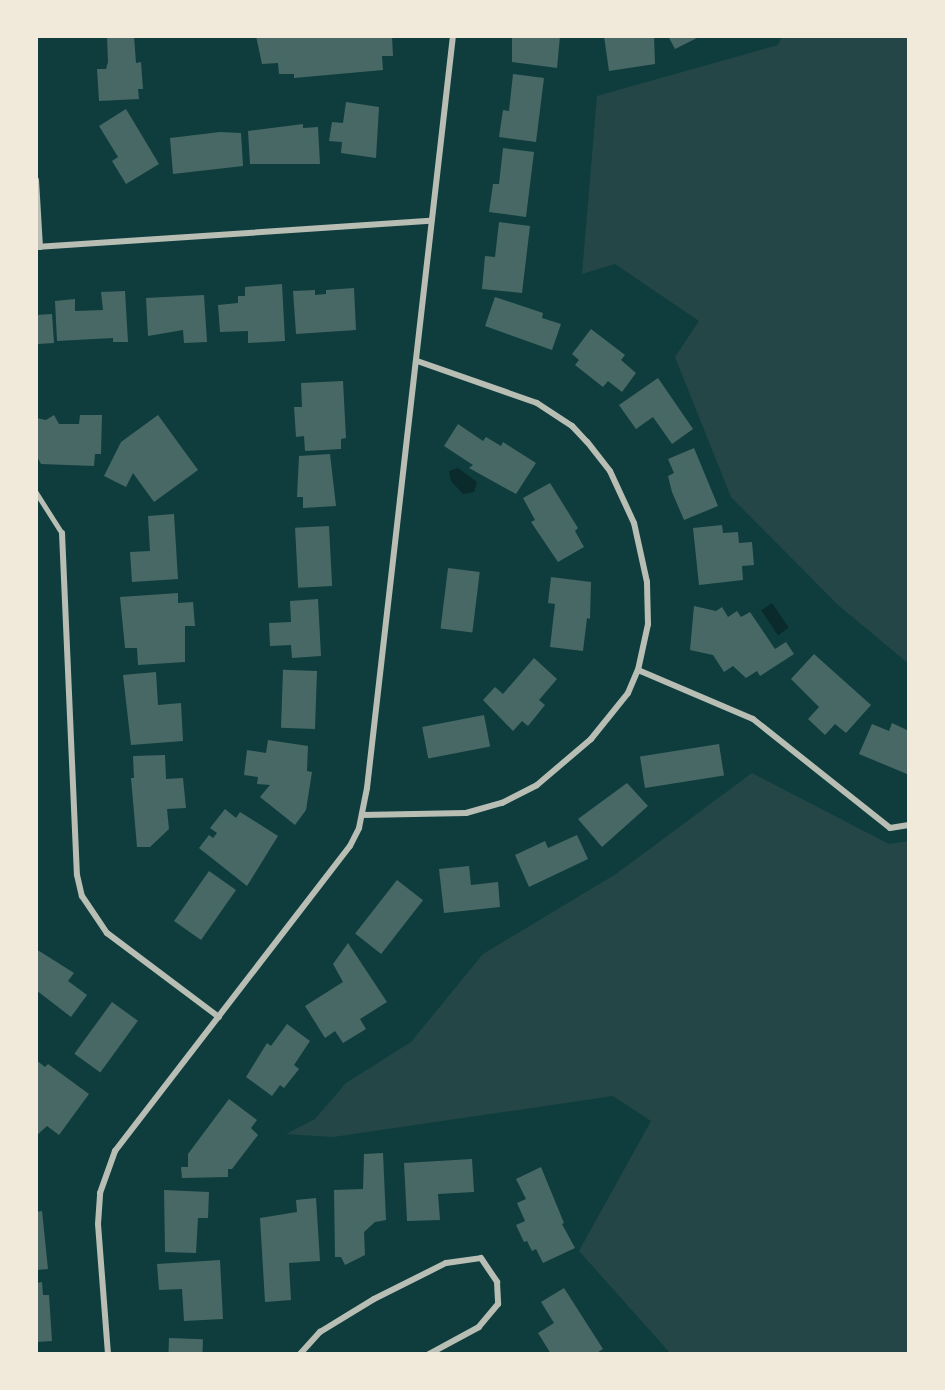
<!DOCTYPE html>
<html>
<head>
<meta charset="utf-8">
<style>
	body { margin:0 }
	#map { position:relative; width:945px; height:1390px; overflow:hidden; background:#0f3d3e; font-family:"Source Sans 3",sans-serif }
	div>[style] { position:absolute }
	.green>* { inset:0; background:#244646 }
	.water>* { inset:0; background:#0a2a2b; transform-origin:0 0 }
	.building>* { inset:0; background:#486865; transform-origin:0 0 }
	.service>* { height:4.5px; margin:-2.25px; padding:0 2.25px; transform-origin:2.25px; border-radius:2.25px; background:#b8beb3 }
	.minor>* { height:6px; margin:-3px; padding:0 3px; transform-origin:3px; border-radius:3px; background:#b8beb3 }
	span { translate:-50% -50%; white-space:nowrap; text-align:center; line-height:1.15; -webkit-text-stroke:6px #f1e9da; paint-order:stroke }
	.frame { position:absolute; inset:0; border:38px solid #f1e9da; pointer-events:none }
</style>
</head>
<body>
<div id="map">
	<div class="green">
		<i style="clip-path:polygon(782px 36px,909px 36px,909px 664px,838px 605px,731px 497px,675px 357px,699px 321px,615px 264px,582px 274px,597px 96px,778px 45px)"></i>
		<i style="clip-path:polygon(752px 773px,889px 844px,909px 841px,909px 1354px,671px 1354px,579px 1251px,651px 1121px,613px 1096px,333px 1137px,286px 1134px,315px 1119px,346px 1083px,411px 1042px,483px 954px,616px 874px)"></i>
	</div>
	<div class="water">
		<i style="clip-path:polygon(458px 468px,477px 482px,474px 492px,463px 494px,451px 481px,449px 471px)"></i>
		<i style="left:772px;top:603px;width:30px;height:13px;rotate:56deg"></i>
	</div>
	<div class="building">
		<i style="clip-path:polygon(134px 36px,136px 63px,141px 62px,143px 89px,138px 89px,139px 99px,99px 101px,97px 69px,106px 69px,108px 62px,107px 37px)"></i>
		<i style="clip-path:polygon(256px 36px,392px 36px,393px 56px,382px 56px,383px 70px,294px 78px,294px 74px,279px 74px,278px 63px,262px 64px)"></i>
		<i style="clip-path:polygon(512px 36px,560px 36px,557px 68px,512px 62px)"></i>
		<i style="clip-path:polygon(604px 36px,654px 36px,655px 64px,609px 71px)"></i>
		<i style="clip-path:polygon(668px 36px,701px 36px,675px 49px)"></i>
		<i style="clip-path:polygon(513px 74px,544px 78px,536px 142px,499px 137px,503px 110px,509px 111px)"></i>
		<i style="clip-path:polygon(346px 102px,379px 107px,376px 158px,341px 153px,342px 142px,329px 141px,332px 122px,343px 123px)"></i>
		<i style="clip-path:polygon(126px 109px,159px 164px,126px 184px,112px 161px,118px 157px,99px 126px)"></i>
		<i style="clip-path:polygon(303px 124px,303px 128px,318px 127px,320px 164px,250px 164px,248px 131px)"></i>
		<i style="clip-path:polygon(220px 132px,241px 133px,243px 166px,173px 174px,170px 138px)"></i>
		<i style="clip-path:polygon(503px 148px,534px 152px,526px 217px,489px 212px,493px 184px,499px 184px)"></i>
		<i style="clip-path:polygon(499px 222px,530px 226px,522px 293px,482px 289px,485px 256px,495px 257px)"></i>
		<i style="clip-path:polygon(282px 284px,285px 341px,248px 343px,248px 331px,220px 332px,218px 305px,238px 303px,238px 296px,245px 296px,245px 287px)"></i>
		<i style="clip-path:polygon(354px 288px,356px 330px,296px 334px,293px 291px,315px 290px,315px 295px,326px 294px,326px 290px)"></i>
		<i style="clip-path:polygon(125px 291px,128px 342px,113px 342px,113px 338px,57px 341px,55px 301px,75px 299px,75px 311px,103px 310px,101px 292px)"></i>
		<i style="clip-path:polygon(204px 295px,207px 342px,184px 343px,183px 330px,148px 336px,146px 298px)"></i>
		<i style="clip-path:polygon(495px 297px,543px 313px,542px 318px,561px 324px,552px 350px,485px 326px)"></i>
		<i style="left:52px;top:314px;width:29px;height:16px;rotate:86deg"></i>
		<i style="clip-path:polygon(591px 329px,625px 355px,621px 360px,636px 373px,622px 392px,608px 381px,603px 387px,575px 365px,579px 360px,572px 354px)"></i>
		<i style="clip-path:polygon(658px 378px,693px 429px,672px 444px,653px 417px,636px 429px,619px 405px)"></i>
		<i style="clip-path:polygon(343px 381px,346px 438px,341px 439px,341px 449px,305px 451px,304px 436px,296px 437px,294px 407px,302px 407px,301px 383px)"></i>
		<i style="clip-path:polygon(54px 415px,59px 424px,79px 424px,80px 415px,102px 415px,101px 454px,95px 454px,94px 466px,41px 464px,36px 455px,36px 418px,46px 420px)"></i>
		<i style="clip-path:polygon(158px 415px,198px 470px,154px 502px,133px 473px,126px 487px,104px 476px,121px 442px)"></i>
		<i style="clip-path:polygon(458px 424px,483px 441px,486px 437px,501px 446px,503px 442px,536px 463px,516px 494px,469px 468px,473px 465px,444px 446px)"></i>
		<i style="clip-path:polygon(694px 448px,718px 506px,684px 520px,672px 492px,668px 476px,674px 473px,668px 459px)"></i>
		<i style="clip-path:polygon(330px 454px,336px 506px,303px 508px,303px 497px,297px 497px,299px 456px)"></i>
		<i style="clip-path:polygon(550px 483px,578px 528px,575px 531px,584px 547px,558px 562px,531px 522px,535px 520px,523px 498px)"></i>
		<i style="clip-path:polygon(174px 514px,178px 579px,132px 582px,130px 552px,150px 551px,148px 516px)"></i>
		<i style="clip-path:polygon(722px 525px,723px 533px,738px 532px,739px 543px,752px 542px,754px 565px,742px 566px,743px 580px,699px 585px,693px 528px)"></i>
		<i style="left:329px;top:526px;width:60px;height:34px;rotate:87deg"></i>
		<i style="left:448px;top:568px;width:32px;height:61px;rotate:7deg"></i>
		<i style="clip-path:polygon(551px 577px,591px 582px,590px 619px,587px 618px,583px 651px,550px 647px,555px 604px,548px 603px)"></i>
		<i style="clip-path:polygon(178px 593px,178px 603px,193px 602px,195px 626px,185px 626px,185px 662px,138px 665px,137px 648px,125px 648px,120px 597px)"></i>
		<i style="clip-path:polygon(318px 599px,321px 656px,292px 658px,291px 645px,270px 646px,269px 623px,291px 622px,290px 601px)"></i>
		<i style="clip-path:polygon(694px 606px,716px 611px,722px 607px,728px 617px,737px 611px,741px 617px,750px 612px,775px 649px,786px 642px,794px 654px,760px 676px,757px 671px,746px 678px,733px 666px,724px 672px,713px 655px,690px 650px)"></i>
		<i style="clip-path:polygon(814px 654px,871px 705px,846px 733px,835px 724px,825px 735px,808px 719px,819px 707px,791px 679px)"></i>
		<i style="clip-path:polygon(534px 658px,557px 679px,539px 700px,545px 705px,528px 726px,522px 721px,513px 731px,483px 700px,495px 687px,503px 694px)"></i>
		<i style="left:317px;top:671px;width:58px;height:34px;rotate:92deg"></i>
		<i style="clip-path:polygon(156px 672px,158px 705px,181px 703px,183px 741px,131px 745px,123px 675px)"></i>
		<i style="left:484px;top:715px;width:32px;height:63px;rotate:79deg"></i>
		<i style="clip-path:polygon(892px 723px,909px 731px,907px 774px,859px 754px,872px 724px,889px 731px)"></i>
		<i style="clip-path:polygon(268px 740px,308px 746px,307px 771px,312px 772px,306px 810px,295px 825px,260px 797px,270px 785px,257px 784px,258px 777px,244px 775px,247px 750px,266px 753px)"></i>
		<i style="left:719px;top:744px;width:32px;height:80px;rotate:81deg"></i>
		<i style="clip-path:polygon(165px 755px,166px 779px,183px 778px,186px 808px,167px 809px,169px 829px,150px 847px,137px 847px,131px 778px,134px 778px,133px 756px)"></i>
		<i style="clip-path:polygon(627px 783px,648px 806px,602px 847px,578px 819px)"></i>
		<i style="clip-path:polygon(225px 809px,236px 818px,240px 812px,278px 836px,247px 886px,199px 848px,209px 835px,213px 838px,217px 833px,210px 828px)"></i>
		<i style="clip-path:polygon(577px 835px,588px 859px,529px 887px,515px 855px,545px 841px,548px 848px)"></i>
		<i style="clip-path:polygon(469px 866px,471px 885px,498px 882px,500px 907px,444px 913px,439px 869px)"></i>
		<i style="left:209px;top:871px;width:33px;height:61px;rotate:35deg"></i>
		<i style="left:397px;top:880px;width:33px;height:68px;rotate:38deg"></i>
		<i style="clip-path:polygon(348px 943px,387px 1002px,360px 1019px,366px 1029px,343px 1043px,335px 1031px,325px 1038px,305px 1006px,343px 982px,333px 964px)"></i>
		<i style="clip-path:polygon(36px 949px,74px 973px,68px 981px,87px 995px,71px 1017px,36px 990px)"></i>
		<i style="left:112px;top:1002px;width:32px;height:64px;rotate:36deg"></i>
		<i style="clip-path:polygon(287px 1024px,310px 1041px,294px 1065px,299px 1069px,284px 1088px,280px 1085px,272px 1096px,246px 1077px,267px 1043px,271px 1046px)"></i>
		<i style="clip-path:polygon(36px 1060px,45px 1067px,48px 1064px,89px 1094px,59px 1135px,47px 1126px,36px 1136px)"></i>
		<i style="clip-path:polygon(229px 1099px,257px 1120px,251px 1128px,258px 1135px,232px 1169px,228px 1169px,228px 1177px,182px 1178px,181px 1167px,188px 1167px,188px 1154px)"></i>
		<i style="clip-path:polygon(383px 1153px,386px 1220px,375px 1222px,364px 1232px,365px 1255px,345px 1265px,341px 1257px,335px 1257px,334px 1190px,363px 1189px,364px 1154px)"></i>
		<i style="clip-path:polygon(472px 1159px,474px 1192px,438px 1194px,440px 1220px,407px 1221px,404px 1163px)"></i>
		<i style="clip-path:polygon(541px 1167px,564px 1223px,562px 1224px,575px 1248px,543px 1263px,536px 1249px,532px 1251px,527px 1241px,524px 1242px,516px 1225px,525px 1221px,517px 1203px,526px 1199px,516px 1179px)"></i>
		<i style="clip-path:polygon(164px 1190px,209px 1192px,208px 1218px,198px 1218px,196px 1253px,165px 1252px)"></i>
		<i style="clip-path:polygon(316px 1198px,320px 1261px,289px 1263px,291px 1300px,265px 1302px,260px 1218px,297px 1212px,296px 1200px)"></i>
		<i style="clip-path:polygon(42px 1211px,48px 1269px,36px 1270px,36px 1212px)"></i>
		<i style="clip-path:polygon(220px 1260px,223px 1319px,184px 1321px,182px 1289px,159px 1290px,157px 1264px)"></i>
		<i style="clip-path:polygon(42px 1282px,43px 1295px,49px 1295px,52px 1341px,36px 1342px,36px 1283px)"></i>
		<i style="clip-path:polygon(564px 1288px,603px 1349px,595px 1354px,551px 1354px,538px 1333px,554px 1323px,541px 1302px)"></i>
		<i style="left:169px;top:1338px;width:34px;height:16px;rotate:2deg"></i>
	</div>
	<div class="service">
		<i style="left:36px;top:492px;width:49px;rotate:57.6deg"></i>
	</div>
	<div class="minor">
		<i style="left:36px;top:180px;width:67px;rotate:86.6deg"></i>
		<i style="left:36px;top:247px;width:395px;rotate:-3.8deg"></i>
		<i style="left:62px;top:533px;width:342px;rotate:87.5deg"></i>
		<i style="left:77px;top:875px;width:22px;rotate:77deg"></i>
		<i style="left:82px;top:896px;width:45px;rotate:56deg"></i>
		<i style="left:107px;top:933px;width:140px;rotate:36.9deg"></i>
		<i style="left:638px;top:670px;width:125px;rotate:23.1deg"></i>
		<i style="left:753px;top:719px;width:175px;rotate:38.5deg"></i>
		<i style="left:890px;top:828px;width:19px;rotate:-9deg"></i>
		<i style="left:362px;top:815px;width:104px;rotate:-1.1deg"></i>
		<i style="left:466px;top:813px;width:37px;rotate:-16deg"></i>
		<i style="left:502px;top:803px;width:39px;rotate:-27deg"></i>
		<i style="left:537px;top:785px;width:71px;rotate:-40.4deg"></i>
		<i style="left:591px;top:739px;width:59px;rotate:-51.2deg"></i>
		<i style="left:628px;top:693px;width:25px;rotate:-67deg"></i>
		<i style="left:638px;top:670px;width:47px;rotate:-77.7deg"></i>
		<i style="left:648px;top:624px;width:42px;rotate:-91.4deg"></i>
		<i style="left:647px;top:582px;width:60px;rotate:-102.4deg"></i>
		<i style="left:634px;top:523px;width:57px;rotate:-114.8deg"></i>
		<i style="left:610px;top:471px;width:37px;rotate:-128deg"></i>
		<i style="left:587px;top:442px;width:22px;rotate:-133deg"></i>
		<i style="left:572px;top:426px;width:42px;rotate:-146.7deg"></i>
		<i style="left:537px;top:403px;width:127px;rotate:-160.7deg"></i>
		<i style="left:108px;top:1354px;width:130px;rotate:-94.4deg"></i>
		<i style="left:98px;top:1224px;width:31px;rotate:-86deg"></i>
		<i style="left:100px;top:1193px;width:45px;rotate:-70.3deg"></i>
		<i style="left:115px;top:1151px;width:385px;rotate:-52.4deg"></i>
		<i style="left:350px;top:846px;width:20px;rotate:-63deg"></i>
		<i style="left:359px;top:828px;width:41px;rotate:-78.7deg"></i>
		<i style="left:367px;top:788px;width:757px;rotate:-83.48deg"></i>
		<i style="left:300px;top:1354px;width:30px;rotate:-48deg"></i>
		<i style="left:320px;top:1332px;width:63px;rotate:-31.4deg"></i>
		<i style="left:374px;top:1299px;width:80px;rotate:-26.6deg"></i>
		<i style="left:446px;top:1263px;width:35px;rotate:-8deg"></i>
		<i style="left:481px;top:1258px;width:29px;rotate:56deg"></i>
		<i style="left:497px;top:1282px;width:22px;rotate:87deg"></i>
		<i style="left:498px;top:1304px;width:30px;rotate:130deg"></i>
		<i style="left:479px;top:1327px;width:57px;rotate:151.6deg"></i>
	</div>
	<div class="frame"></div>
</div>
</body>
</html>
